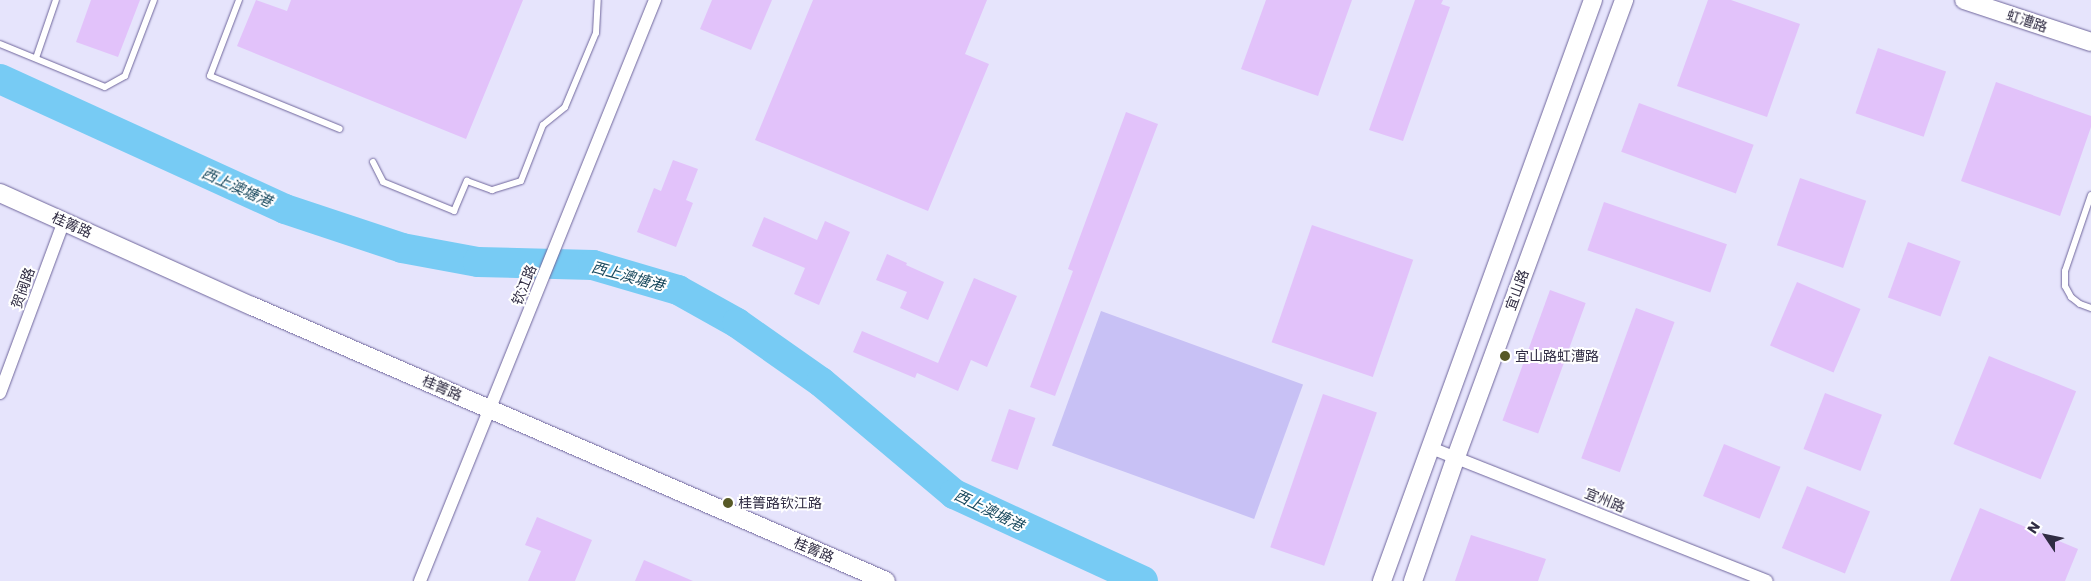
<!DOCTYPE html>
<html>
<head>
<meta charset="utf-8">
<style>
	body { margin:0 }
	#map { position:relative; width:2091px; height:581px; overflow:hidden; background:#e6e4fc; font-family:Poppins,"Noto Sans SC",sans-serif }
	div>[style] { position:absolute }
	.green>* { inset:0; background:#c8c1f5; transform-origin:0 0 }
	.river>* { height:30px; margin:-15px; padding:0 15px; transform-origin:15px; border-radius:15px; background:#77cbf4 }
	.building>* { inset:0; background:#e2c2fa; transform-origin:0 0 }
	.roads { filter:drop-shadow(0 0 1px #6e659b) drop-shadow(0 0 1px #6e659b) }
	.lane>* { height:6px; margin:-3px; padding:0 3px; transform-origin:3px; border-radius:3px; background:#fff }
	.street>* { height:12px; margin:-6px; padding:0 6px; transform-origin:6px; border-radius:6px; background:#fff }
	.secondary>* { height:18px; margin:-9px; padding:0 9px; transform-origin:9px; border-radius:9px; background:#fff }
	.dots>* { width:14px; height:14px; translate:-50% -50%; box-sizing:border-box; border:2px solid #fff; border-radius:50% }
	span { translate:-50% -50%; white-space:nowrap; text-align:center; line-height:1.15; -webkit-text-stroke:4px #fff; paint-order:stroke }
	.street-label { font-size:14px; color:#302c43 }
	.poi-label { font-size:14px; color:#302c43 }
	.left { translate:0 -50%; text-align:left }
	.water-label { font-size:15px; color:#18485d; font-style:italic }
	.north { position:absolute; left:2021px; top:511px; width:50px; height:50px; -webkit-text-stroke:4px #fff; paint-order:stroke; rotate:304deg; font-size:14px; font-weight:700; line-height:20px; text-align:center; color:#302c43 }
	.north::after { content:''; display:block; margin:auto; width:18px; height:22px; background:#302c43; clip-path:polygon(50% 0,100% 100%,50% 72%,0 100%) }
</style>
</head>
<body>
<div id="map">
	<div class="green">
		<i style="left:1101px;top:311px;width:215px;height:143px;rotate:20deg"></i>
	</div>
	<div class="river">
		<i style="left:0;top:79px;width:313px;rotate:24.5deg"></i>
		<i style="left:285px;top:209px;width:123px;rotate:18.4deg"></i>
		<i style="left:402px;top:248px;width:77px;rotate:10.4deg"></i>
		<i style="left:478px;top:262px;width:115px;rotate:1.5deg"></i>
		<i style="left:593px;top:265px;width:89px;rotate:16.4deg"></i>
		<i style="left:678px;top:290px;width:68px;rotate:29.2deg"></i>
		<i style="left:737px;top:323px;width:103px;rotate:35.1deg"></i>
		<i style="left:821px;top:382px;width:174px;rotate:40.1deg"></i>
		<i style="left:954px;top:494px;width:208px;rotate:24.7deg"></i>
	</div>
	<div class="building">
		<i style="clip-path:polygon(91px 0,140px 0,118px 57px,76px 42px)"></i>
		<i style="clip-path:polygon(256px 0,287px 11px,291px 0,523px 0,466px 139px,237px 46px)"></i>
		<i style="clip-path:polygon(712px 0,772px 0,751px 50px,700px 29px)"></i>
		<i style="clip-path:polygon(813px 0,987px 0,965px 54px,989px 64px,928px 211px,755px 140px)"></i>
		<i style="clip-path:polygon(1266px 0,1352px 0,1318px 96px,1241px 69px)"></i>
		<i style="clip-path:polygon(1415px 0,1443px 0,1441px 4px,1450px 7px,1403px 141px,1369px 130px)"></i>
		<i style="clip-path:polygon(1708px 0,1731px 0,1800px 24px,1767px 117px,1677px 86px)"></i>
		<i style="left:1878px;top:48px;width:72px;height:69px;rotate:19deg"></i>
		<i style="clip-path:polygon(1996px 82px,2091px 116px,2091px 127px,2060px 216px,1961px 181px)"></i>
		<i style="left:1639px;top:103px;width:122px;height:52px;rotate:20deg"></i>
		<i style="clip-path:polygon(1126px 112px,1158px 124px,1055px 396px,1030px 387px,1073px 271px,1068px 269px)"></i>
		<i style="clip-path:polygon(673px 160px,698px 169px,686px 200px,693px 203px,676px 247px,637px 232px,654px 188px,661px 191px)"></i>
		<i style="left:1800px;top:178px;width:70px;height:71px;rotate:19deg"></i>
		<i style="left:1604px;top:202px;width:130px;height:51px;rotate:19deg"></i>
		<i style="clip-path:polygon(764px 217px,817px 240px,825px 221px,850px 232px,819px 305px,794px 294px,805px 268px,752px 246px)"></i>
		<i style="left:1312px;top:225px;width:107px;height:124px;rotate:19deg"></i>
		<i style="left:1908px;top:242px;width:56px;height:59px;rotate:20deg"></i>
		<i style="clip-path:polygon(887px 254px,907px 263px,906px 265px,944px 282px,928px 320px,900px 308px,907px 292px,876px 280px)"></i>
		<i style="clip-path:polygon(974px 278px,1017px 296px,987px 367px,971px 360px,958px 391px,917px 373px,915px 378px,853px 352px,862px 331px,938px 363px)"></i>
		<i style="left:1797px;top:282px;width:69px;height:69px;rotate:23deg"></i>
		<i style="left:1550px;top:290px;width:38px;height:139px;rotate:20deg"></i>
		<i style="left:1636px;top:308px;width:41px;height:160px;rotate:20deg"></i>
		<i style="left:1989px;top:356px;width:94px;height:95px;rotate:22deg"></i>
		<i style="left:1825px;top:393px;width:61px;height:60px;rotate:21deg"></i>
		<i style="left:1323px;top:394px;width:57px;height:162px;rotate:19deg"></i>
		<i style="left:1009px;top:409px;width:28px;height:55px;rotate:19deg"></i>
		<i style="left:1724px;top:444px;width:61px;height:56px;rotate:22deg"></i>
		<i style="left:1807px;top:486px;width:68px;height:67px;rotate:22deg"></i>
		<i style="clip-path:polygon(1980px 508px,2078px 549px,2065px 581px,1950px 581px)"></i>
		<i style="clip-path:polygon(537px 517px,592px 540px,575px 581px,528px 581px,541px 551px,525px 545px)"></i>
		<i style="clip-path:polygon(1471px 535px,1546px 559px,1538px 581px,1455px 581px)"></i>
		<i style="clip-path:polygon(644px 560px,693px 581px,635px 581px)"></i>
	</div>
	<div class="roads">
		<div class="lane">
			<i style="left:239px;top:0;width:81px;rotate:110.9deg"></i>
			<i style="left:210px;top:76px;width:140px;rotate:22.2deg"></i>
			<i style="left:0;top:44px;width:113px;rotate:22.3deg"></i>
			<i style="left:105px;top:87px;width:23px;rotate:-29deg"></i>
			<i style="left:125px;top:76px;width:81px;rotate:-69.1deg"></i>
			<i style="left:36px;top:58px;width:61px;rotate:-71deg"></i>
			<i style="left:373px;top:162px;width:22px;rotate:63deg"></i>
			<i style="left:383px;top:182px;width:77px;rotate:22.2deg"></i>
			<i style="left:454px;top:211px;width:33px;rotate:-67deg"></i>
			<i style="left:467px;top:181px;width:27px;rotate:20deg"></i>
			<i style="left:492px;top:190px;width:30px;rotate:-17deg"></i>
			<i style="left:521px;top:181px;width:60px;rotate:-68.6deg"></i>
			<i style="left:543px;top:125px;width:28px;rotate:-39deg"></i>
			<i style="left:565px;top:107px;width:80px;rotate:-67.3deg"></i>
			<i style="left:596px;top:33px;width:33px;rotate:-87deg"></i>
			<i style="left:2091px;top:195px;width:80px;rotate:108.9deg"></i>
			<i style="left:2065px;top:271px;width:15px;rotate:90deg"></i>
			<i style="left:2065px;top:286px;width:13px;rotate:61deg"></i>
			<i style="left:2071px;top:297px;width:11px;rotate:38deg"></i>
			<i style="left:2080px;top:304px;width:12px;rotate:20deg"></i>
		</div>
		<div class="street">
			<i style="left:0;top:393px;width:184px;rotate:-69.6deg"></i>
			<i style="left:1431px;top:448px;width:361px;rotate:21.6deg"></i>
			<i style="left:420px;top:581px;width:627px;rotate:-67.98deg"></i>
		</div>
		<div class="secondary">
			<i style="left:1964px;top:0;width:134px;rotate:18.3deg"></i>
			<i style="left:0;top:193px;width:276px;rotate:24.2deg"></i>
			<i style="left:252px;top:306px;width:691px;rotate:23.45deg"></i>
			<i style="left:1382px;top:581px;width:618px;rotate:-70.04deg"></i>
			<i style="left:1413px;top:581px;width:131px;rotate:-70.9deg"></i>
			<i style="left:1456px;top:457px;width:487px;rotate:-69.8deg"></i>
		</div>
	</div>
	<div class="dots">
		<i style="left:1505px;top:356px;background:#575926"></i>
		<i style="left:728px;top:503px;background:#575926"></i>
	</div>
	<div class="street-label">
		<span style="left:2027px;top:21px;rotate:18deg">虹漕路</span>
		<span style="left:72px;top:225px;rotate:24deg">桂箐路</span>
		<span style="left:524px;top:285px;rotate:-68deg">钦江路</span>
		<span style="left:23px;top:288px;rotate:-70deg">贺阀路</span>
		<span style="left:1517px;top:290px;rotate:-70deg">宜山路</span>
		<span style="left:442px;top:388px;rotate:23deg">桂箐路</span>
		<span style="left:1605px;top:500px;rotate:22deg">宜州路</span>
		<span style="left:814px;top:550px;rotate:23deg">桂箐路</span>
	</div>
	<div class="poi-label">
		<span class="left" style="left:1515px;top:356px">宜山路虹漕路</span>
		<span class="left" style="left:738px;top:503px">桂箐路钦江路</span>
	</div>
	<div class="water-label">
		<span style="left:237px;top:187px;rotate:24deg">西上澳塘港</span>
		<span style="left:628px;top:276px;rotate:15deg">西上澳塘港</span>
		<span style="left:989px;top:510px;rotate:26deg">西上澳塘港</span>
	</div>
	<div class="north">N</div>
</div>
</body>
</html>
